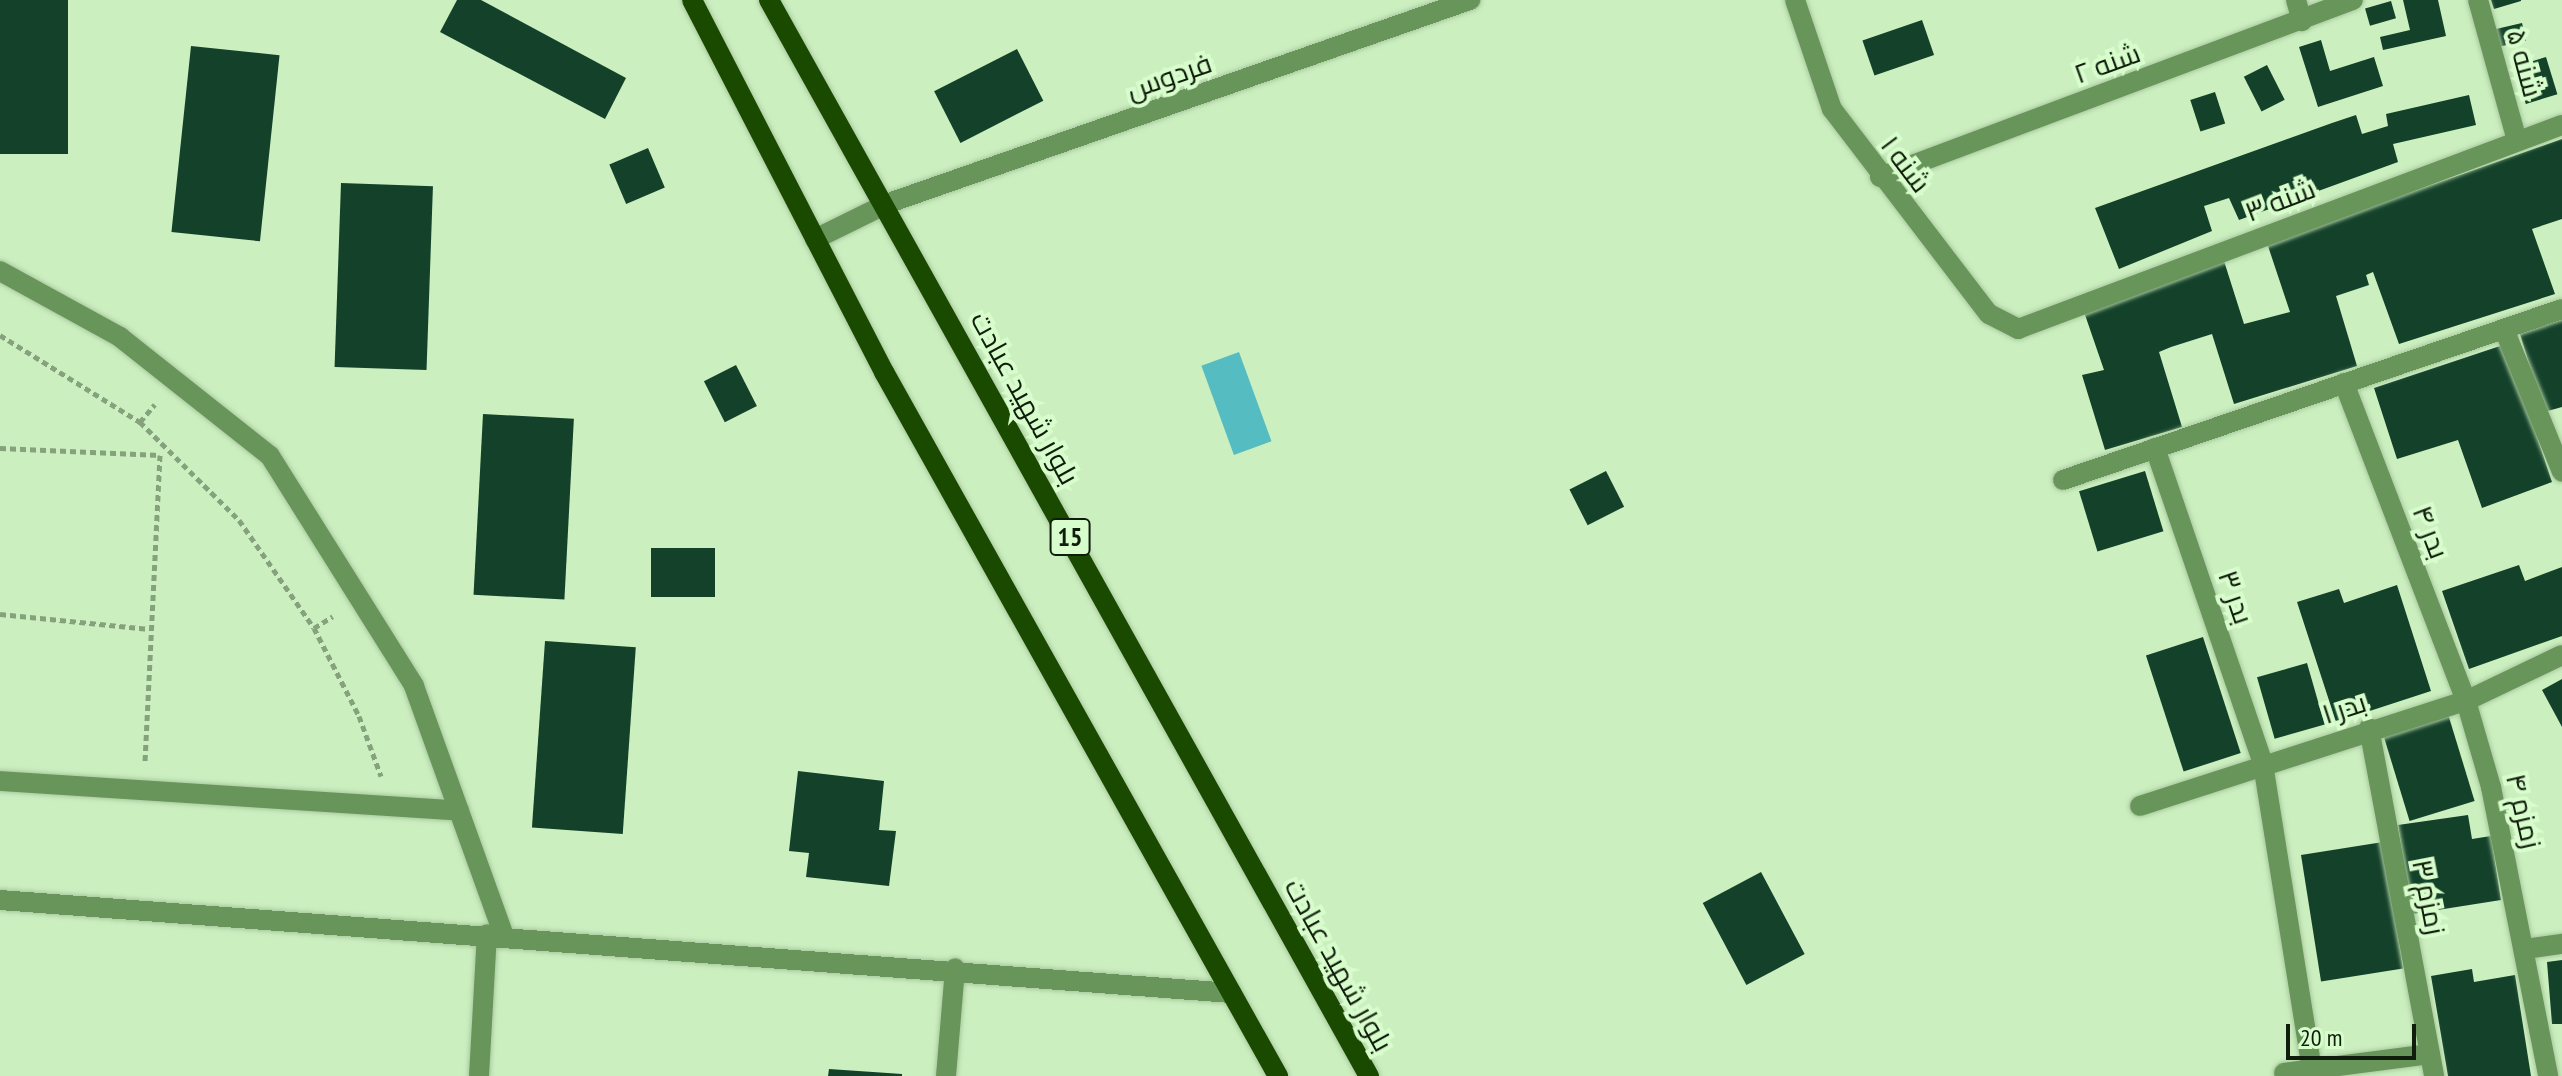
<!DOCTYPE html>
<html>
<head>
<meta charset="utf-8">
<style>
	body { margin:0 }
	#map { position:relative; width:2562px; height:1076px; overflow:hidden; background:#cbefbf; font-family:"PT Sans Narrow",Cairo,sans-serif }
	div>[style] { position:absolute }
	.water>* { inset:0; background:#55bdc1; transform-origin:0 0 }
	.building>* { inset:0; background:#13412a; transform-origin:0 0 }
	.path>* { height:5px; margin-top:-2.5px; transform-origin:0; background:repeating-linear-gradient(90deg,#86a27d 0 6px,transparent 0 10px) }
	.roads { filter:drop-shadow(0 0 2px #a9c99f) drop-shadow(0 0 2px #a9c99f) }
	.minor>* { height:20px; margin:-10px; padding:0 10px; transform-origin:10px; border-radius:10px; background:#689559 }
	.major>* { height:20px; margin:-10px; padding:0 10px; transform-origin:10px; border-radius:10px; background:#1a4a00 }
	span { translate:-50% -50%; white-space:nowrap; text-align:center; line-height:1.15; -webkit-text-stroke:8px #d8fdcc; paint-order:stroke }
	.shield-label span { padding:2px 6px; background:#d8fdcc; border:2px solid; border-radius:6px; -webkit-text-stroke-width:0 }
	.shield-label { font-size:26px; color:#101d0c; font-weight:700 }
	.street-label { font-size:28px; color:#101d0c }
	.scale { position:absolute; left:2286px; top:1024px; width:130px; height:36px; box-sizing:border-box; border:4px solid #101d0c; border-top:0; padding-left:10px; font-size:24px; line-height:28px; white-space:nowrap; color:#101d0c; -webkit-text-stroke:6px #d8fdcc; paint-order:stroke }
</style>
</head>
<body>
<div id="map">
	<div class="water">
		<i style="left:1239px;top:352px;width:95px;height:40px;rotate:70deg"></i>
	</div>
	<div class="building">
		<i style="left:0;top:0;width:68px;height:154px"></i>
		<i style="clip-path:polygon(457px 0,481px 0,626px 78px,605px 119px,440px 32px)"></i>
		<i style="clip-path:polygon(2403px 0,2438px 0,2446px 36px,2383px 50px,2380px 37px,2410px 30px)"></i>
		<i style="clip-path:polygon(2491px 0,2521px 0,2521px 1px,2494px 9px)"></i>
		<i style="left:2391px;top:1px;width:18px;height:27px;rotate:74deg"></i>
		<i style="left:1922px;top:20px;width:37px;height:63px;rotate:71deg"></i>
		<i style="left:2522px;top:23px;width:18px;height:32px;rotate:77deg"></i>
		<i style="clip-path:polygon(2321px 40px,2330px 71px,2374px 57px,2383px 86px,2318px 107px,2299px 47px)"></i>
		<i style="left:191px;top:46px;width:89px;height:187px;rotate:6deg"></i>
		<i style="left:1017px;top:49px;width:58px;height:93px;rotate:63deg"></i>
		<i style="left:2546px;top:57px;width:39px;height:33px;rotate:73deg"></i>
		<i style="left:2267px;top:65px;width:39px;height:26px;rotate:63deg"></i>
		<i style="left:2215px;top:92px;width:33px;height:26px;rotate:72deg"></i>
		<i style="clip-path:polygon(2469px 95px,2476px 125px,2393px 144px,2398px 162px,2239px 220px,2229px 198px,2204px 206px,2212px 231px,2119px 269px,2095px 208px,2332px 123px,2356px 115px,2362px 134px,2388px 126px,2386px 114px)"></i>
		<i style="clip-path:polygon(2562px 139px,2562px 219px,2532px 229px,2555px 294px,2399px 344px,2373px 272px,2366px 275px,2369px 285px,2336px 296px,2357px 366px,2234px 404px,2212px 334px,2171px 347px,2159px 352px,2182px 427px,2105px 450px,2082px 375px,2104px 370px,2083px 309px,2224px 261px,2244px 324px,2290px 312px,2267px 243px)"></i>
		<i style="left:648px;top:148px;width:43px;height:42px;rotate:67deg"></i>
		<i style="left:341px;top:183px;width:92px;height:184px;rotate:2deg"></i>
		<i style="clip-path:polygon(2562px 318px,2562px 407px,2544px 412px,2519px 331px)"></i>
		<i style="clip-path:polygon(2506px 344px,2552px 482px,2482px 508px,2458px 440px,2397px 459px,2374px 388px)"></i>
		<i style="left:736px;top:365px;width:46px;height:36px;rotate:63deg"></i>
		<i style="left:483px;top:414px;width:91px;height:181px;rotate:3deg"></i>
		<i style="left:1606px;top:471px;width:40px;height:41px;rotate:63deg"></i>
		<i style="left:2145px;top:471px;width:63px;height:69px;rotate:73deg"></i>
		<i style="left:651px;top:548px;width:64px;height:49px"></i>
		<i style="clip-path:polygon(2519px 565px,2525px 581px,2562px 567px,2562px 636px,2469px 669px,2442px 591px)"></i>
		<i style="clip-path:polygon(2397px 585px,2431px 691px,2336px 722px,2297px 602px,2339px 589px,2344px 603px)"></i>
		<i style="left:2203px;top:637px;width:122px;height:60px;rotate:72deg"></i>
		<i style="left:545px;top:641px;width:91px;height:187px;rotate:4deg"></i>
		<i style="left:2307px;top:663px;width:64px;height:52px;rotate:74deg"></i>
		<i style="clip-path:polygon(2562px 679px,2562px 727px,2542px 690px)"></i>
		<i style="left:2448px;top:714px;width:91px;height:68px;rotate:73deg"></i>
		<i style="clip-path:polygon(798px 771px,884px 781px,879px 830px,896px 831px,889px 886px,806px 877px,809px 853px,789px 851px)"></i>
		<i style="clip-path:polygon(2468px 815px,2472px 839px,2491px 836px,2501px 900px,2412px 914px,2398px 825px)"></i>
		<i style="left:2383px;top:842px;width:128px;height:83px;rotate:81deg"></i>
		<i style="left:1761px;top:872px;width:93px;height:66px;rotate:62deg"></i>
		<i style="clip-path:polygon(2562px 960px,2562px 1024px,2552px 1024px,2547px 962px)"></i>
		<i style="clip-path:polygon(2472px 969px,2474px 982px,2515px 975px,2531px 1076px,2448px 1076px,2431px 976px)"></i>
		<i style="clip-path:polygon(829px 1069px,902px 1074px,902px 1076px,828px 1076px)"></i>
	</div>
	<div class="path">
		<i style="left:0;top:335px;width:165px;rotate:31.9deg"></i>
		<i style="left:140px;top:422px;width:139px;rotate:44.7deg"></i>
		<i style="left:239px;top:520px;width:131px;rotate:55.2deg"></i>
		<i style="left:314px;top:628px;width:99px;rotate:62.9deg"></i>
		<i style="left:359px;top:716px;width:64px;rotate:69.9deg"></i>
		<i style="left:140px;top:422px;width:23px;rotate:-50deg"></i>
		<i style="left:0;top:448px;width:160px;rotate:2.5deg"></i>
		<i style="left:160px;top:455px;width:306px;rotate:92.8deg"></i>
		<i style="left:0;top:614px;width:150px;rotate:5.7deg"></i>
		<i style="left:314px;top:628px;width:22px;rotate:-32deg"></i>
	</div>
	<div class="roads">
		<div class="minor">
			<i style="left:1795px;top:0;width:115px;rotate:71.3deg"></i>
			<i style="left:1832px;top:109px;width:258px;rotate:52.6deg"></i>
			<i style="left:1989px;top:314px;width:33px;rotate:27deg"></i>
			<i style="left:2018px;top:329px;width:581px;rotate:-20.56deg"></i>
			<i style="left:2296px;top:0;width:22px;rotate:74deg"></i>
			<i style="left:2478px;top:0;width:146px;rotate:74.5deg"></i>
			<i style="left:1880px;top:177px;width:505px;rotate:-20.52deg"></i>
			<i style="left:815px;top:239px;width:79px;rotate:-26.2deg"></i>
			<i style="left:886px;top:204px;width:619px;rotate:-19.26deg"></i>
			<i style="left:0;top:271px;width:137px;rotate:28.8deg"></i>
			<i style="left:120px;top:337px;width:191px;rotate:38.4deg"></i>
			<i style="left:270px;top:456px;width:271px;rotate:57.9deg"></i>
			<i style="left:414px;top:686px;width:266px;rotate:70.2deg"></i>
			<i style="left:2504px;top:329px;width:154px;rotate:67.9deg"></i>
			<i style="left:2344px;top:383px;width:341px;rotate:69deg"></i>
			<i style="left:2466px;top:701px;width:90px;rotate:73.8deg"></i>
			<i style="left:2491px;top:787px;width:295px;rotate:78.8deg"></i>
			<i style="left:2155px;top:448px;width:334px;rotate:71.1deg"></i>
			<i style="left:2263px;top:764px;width:310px;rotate:80.9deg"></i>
			<i style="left:2063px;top:480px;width:527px;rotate:-18.92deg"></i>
			<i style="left:2369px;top:728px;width:354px;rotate:79.4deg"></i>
			<i style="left:0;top:781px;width:460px;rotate:3.7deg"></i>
			<i style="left:2140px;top:806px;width:342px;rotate:-17.9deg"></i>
			<i style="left:2466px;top:701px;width:106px;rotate:-25.6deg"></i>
			<i style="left:0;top:900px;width:1235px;rotate:4.32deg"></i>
			<i style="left:2525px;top:949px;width:37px;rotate:-8deg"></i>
			<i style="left:2284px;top:1073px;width:147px;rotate:-7.4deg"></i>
			<i style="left:479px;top:1076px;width:142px;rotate:-86.8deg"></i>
			<i style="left:946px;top:1076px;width:108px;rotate:-85.2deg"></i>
		</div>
		<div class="major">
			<i style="left:692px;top:0;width:419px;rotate:62.7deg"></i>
			<i style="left:884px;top:372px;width:807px;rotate:60.77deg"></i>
			<i style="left:769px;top:0;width:1232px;rotate:60.86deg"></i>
		</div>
	</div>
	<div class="shield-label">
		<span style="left:1070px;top:537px">15</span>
	</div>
	<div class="street-label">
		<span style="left:2107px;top:63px;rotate:-20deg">شنه ۲</span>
		<span style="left:2525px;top:63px;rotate:75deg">شنه ۵</span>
		<span style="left:1169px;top:76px;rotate:-19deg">فردوس</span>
		<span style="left:1906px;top:164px;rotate:53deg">شنه ۱</span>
		<span style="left:2280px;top:200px;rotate:-21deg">شنه ۳</span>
		<span style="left:1025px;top:398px;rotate:61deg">بلوار شهید عبادت</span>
		<span style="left:2431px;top:532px;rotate:69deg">بدر ۴</span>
		<span style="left:2236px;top:597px;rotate:71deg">بدر ۳</span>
		<span style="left:2344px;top:708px;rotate:-18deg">بدر ۱</span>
		<span style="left:2524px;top:811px;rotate:77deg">زمزم ۴</span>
		<span style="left:2429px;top:897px;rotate:79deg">زمزم ۳</span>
		<span style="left:1339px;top:965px;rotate:61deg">بلوار شهید عبادت</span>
	</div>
	<div class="scale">20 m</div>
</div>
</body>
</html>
